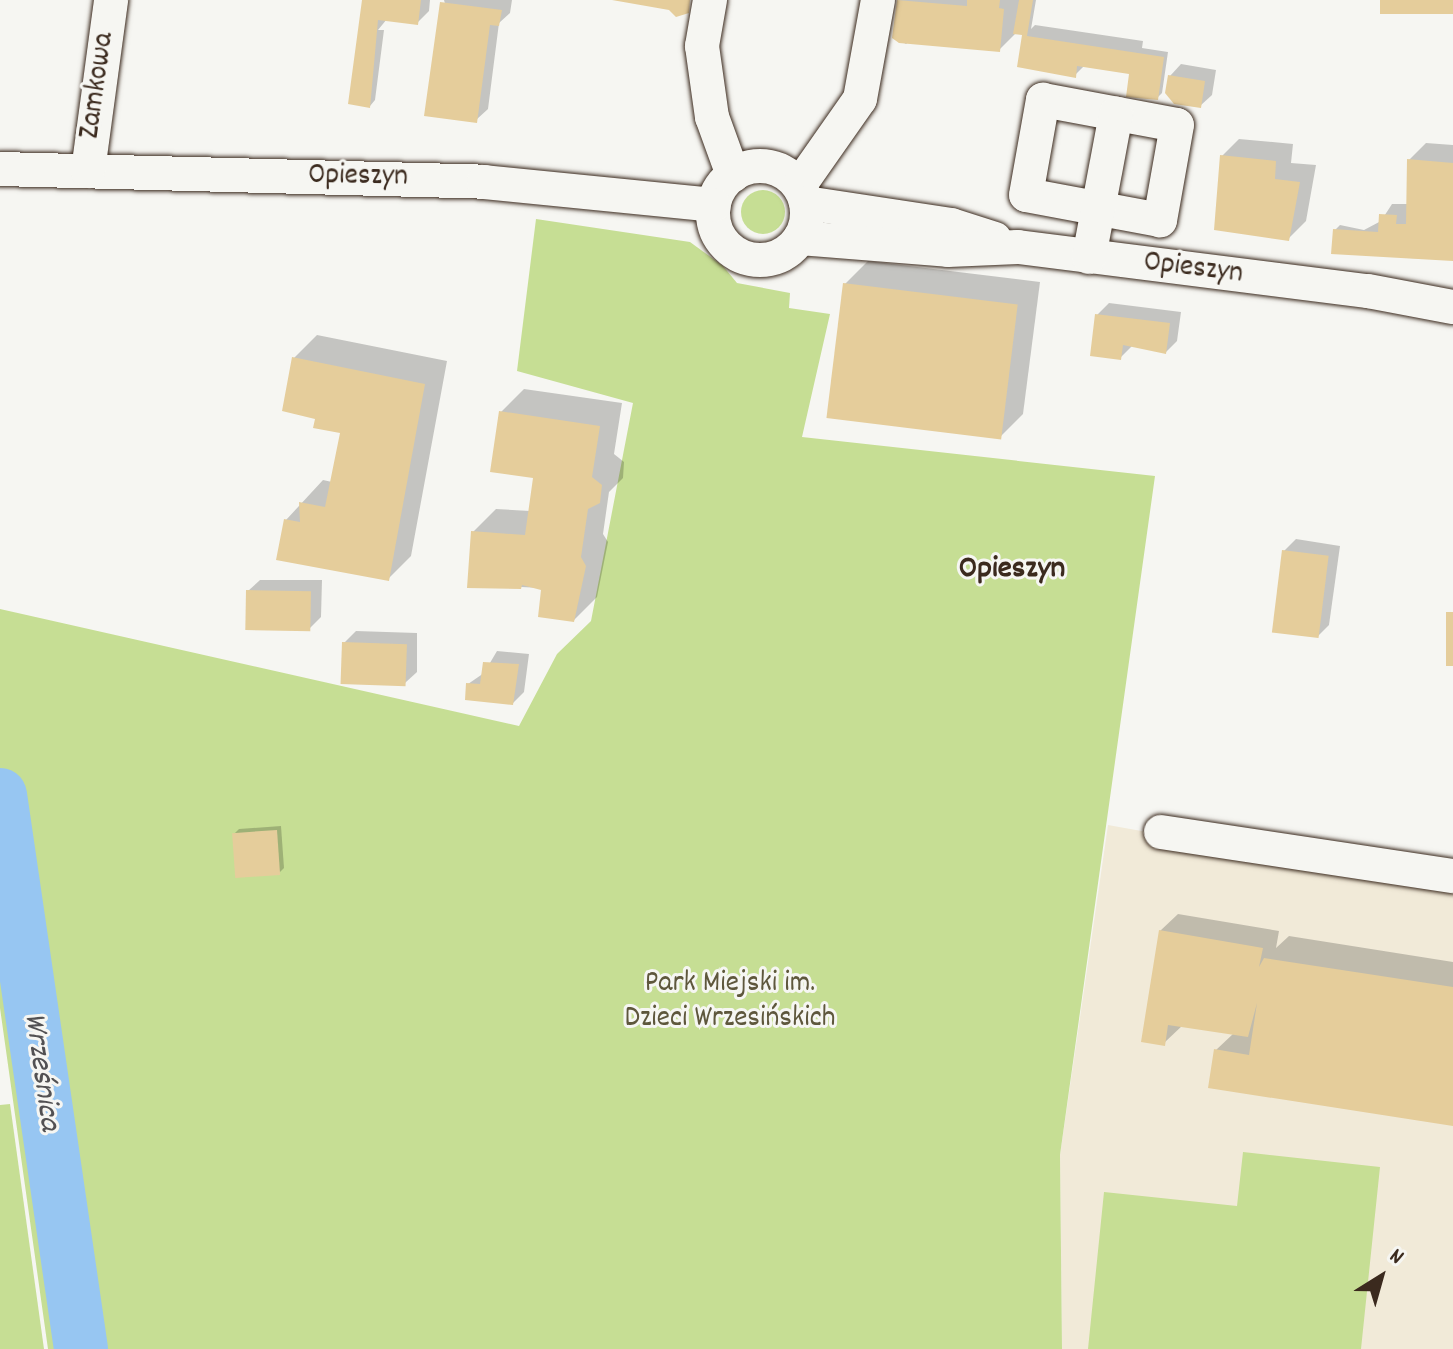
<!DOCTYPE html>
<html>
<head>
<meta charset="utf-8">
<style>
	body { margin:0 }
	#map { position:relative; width:1453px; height:1349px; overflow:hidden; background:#f6f6f2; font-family:Dekko,sans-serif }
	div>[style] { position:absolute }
	.built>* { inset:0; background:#f1ead8 }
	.green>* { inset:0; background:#c6de94 }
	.round { border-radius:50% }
	.shadow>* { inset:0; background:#0003 }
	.river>* { height:54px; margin:-27px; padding:0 27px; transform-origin:27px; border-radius:27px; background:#97c6f2 }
	.building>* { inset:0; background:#e5cd9b; transform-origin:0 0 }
	.roads { filter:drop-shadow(0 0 2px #3b2a1e) drop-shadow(0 0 2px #3b2a1e) }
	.minor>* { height:34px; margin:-17px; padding:0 17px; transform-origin:17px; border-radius:17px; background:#f6f6f2 }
	.minor>.ring { margin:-17px; padding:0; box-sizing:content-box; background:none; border:34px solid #f6f6f2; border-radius:50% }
	span { translate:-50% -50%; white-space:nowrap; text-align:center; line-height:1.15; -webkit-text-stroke:6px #f6f6f2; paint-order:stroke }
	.street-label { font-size:30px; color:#3b2a1e }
	.park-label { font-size:30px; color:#5e573c }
	.neighbourhood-label { font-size:32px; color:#3b2a1e; font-weight:700 }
	.water-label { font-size:32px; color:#525153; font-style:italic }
	.north { position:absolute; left:1341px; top:1237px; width:80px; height:80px; -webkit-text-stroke:6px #f6f6f2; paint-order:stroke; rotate:37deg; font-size:22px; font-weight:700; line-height:32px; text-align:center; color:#3b2a1e }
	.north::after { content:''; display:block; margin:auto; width:28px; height:36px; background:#3b2a1e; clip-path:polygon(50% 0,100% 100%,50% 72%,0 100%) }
</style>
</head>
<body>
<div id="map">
	<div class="built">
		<i style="clip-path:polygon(1108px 825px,1453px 887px,1453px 1349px,1062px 1349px,1060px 1155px)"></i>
	</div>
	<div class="green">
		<i class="round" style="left:741px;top:190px;width:44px;height:44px"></i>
		<i style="clip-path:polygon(536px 219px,690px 242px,723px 266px,737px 283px,790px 293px,789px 308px,830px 314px,802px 437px,1155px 476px,1060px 1155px,1062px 1349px,48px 1349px,0 1008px,0 609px,519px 726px,557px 654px,591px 621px,633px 403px,517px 371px)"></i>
		<i style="clip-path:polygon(10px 1104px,44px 1349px,0 1349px,0 1105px)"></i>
		<i style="clip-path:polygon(1243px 1152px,1380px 1167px,1361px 1349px,1088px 1349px,1104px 1192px,1237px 1206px)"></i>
	</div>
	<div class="shadow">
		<i style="clip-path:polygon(364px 0,430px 0,429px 11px,418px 22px,387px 19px,378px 30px,384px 30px,375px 100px,370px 106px)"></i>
		<i style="clip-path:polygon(444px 0,512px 0,510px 13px,499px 23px,488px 109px,476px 120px)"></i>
		<i style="clip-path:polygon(899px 0,1036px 0,1031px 29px,1035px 25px,1143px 41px,1142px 48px,1168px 52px,1162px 93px,1157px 98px,1131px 73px,1085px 65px,1075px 75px,1024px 34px,1016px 33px,999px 50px,912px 39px,906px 44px,894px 37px)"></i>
		<i style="clip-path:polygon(1181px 64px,1216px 70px,1212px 95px,1200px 106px,1170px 76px)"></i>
		<i style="clip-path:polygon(1239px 139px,1293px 144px,1291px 163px,1316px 165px,1306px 221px,1288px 239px,1222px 156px)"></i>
		<i style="clip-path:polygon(1426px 143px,1453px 145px,1453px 259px,1407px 258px,1335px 230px,1340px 225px,1364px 230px,1381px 221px,1392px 204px,1408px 204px,1409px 160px)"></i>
		<i style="clip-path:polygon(868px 261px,1040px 282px,1023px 414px,1000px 437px,845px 284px)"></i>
		<i style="clip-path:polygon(1109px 303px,1181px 312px,1177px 341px,1166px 352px,1133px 345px,1120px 358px,1097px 315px)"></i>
		<i style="clip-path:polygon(317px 335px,447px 361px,411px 556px,388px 579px,286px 520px,323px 480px,332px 482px,342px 431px,317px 417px,294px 358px)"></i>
		<i style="clip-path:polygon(524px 389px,622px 403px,614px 454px,624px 462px,623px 478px,609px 492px,603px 534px,608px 542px,597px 597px,574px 620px,543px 588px,521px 587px,473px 532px,496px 509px,530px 511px,536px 476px,501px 412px)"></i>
		<i style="clip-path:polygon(1296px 539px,1340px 546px,1329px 625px,1318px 636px,1284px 551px)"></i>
		<i style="clip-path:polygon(260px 580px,322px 580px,321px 617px,310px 628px,248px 591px)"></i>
		<i style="clip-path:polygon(356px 631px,417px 633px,417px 672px,405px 683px,344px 643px)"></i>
		<i style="clip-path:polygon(497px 651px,529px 654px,524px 692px,513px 703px,468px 684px,484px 673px)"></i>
		<i style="clip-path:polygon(281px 826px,284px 868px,279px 873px,234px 834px,239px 829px)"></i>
		<i style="clip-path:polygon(1178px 914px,1279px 931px,1276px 948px,1289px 936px,1453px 962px,1453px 1121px,1216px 1050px,1234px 1033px,1183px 1025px,1164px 1043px,1160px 931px)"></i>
	</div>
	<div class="river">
		<i style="left:0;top:795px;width:560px;rotate:81.68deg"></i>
	</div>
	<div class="building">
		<i style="clip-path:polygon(362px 0,421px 0,418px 25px,378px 20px,370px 108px,348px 104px)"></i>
		<i style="clip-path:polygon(612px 0,690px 0,689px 13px,676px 17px,669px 10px)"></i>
		<i style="clip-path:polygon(897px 0,967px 6px,967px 0,1000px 0,999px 8px,1004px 9px,1000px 52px,899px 43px,892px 38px)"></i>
		<i style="clip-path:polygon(1019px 0,1033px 0,1027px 36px,1164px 57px,1158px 100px,1126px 97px,1129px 74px,1077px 66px,1076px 78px,1017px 67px,1022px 35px,1013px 34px)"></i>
		<i style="left:1380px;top:0;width:73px;height:14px"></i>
		<i style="clip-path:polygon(440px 2px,502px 10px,499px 26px,490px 25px,477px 123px,424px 116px)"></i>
		<i style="clip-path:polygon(1168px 75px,1205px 81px,1201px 108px,1174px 104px,1165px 93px)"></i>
		<i style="clip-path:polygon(1220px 155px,1276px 161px,1275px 179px,1300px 182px,1289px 241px,1214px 230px)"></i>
		<i style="clip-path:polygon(1407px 159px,1453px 163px,1453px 261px,1331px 254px,1333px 229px,1378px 232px,1379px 214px,1397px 215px,1396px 224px,1406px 224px)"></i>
		<i style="left:843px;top:283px;width:176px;height:136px;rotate:7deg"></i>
		<i style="clip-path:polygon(1095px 314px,1170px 323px,1166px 354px,1123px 345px,1121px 360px,1090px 356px)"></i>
		<i style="clip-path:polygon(292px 357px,425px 384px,389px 581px,276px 560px,284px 519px,300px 522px,299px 502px,325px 507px,340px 433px,313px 428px,315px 419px,282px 411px)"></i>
		<i style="clip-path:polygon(499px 411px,600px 426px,592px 477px,602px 485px,600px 503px,588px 509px,581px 557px,586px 566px,574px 622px,538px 617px,541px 590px,522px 585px,521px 589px,467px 588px,471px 531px,525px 535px,533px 478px,490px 472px)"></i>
		<i style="left:1282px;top:550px;width:47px;height:83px;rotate:7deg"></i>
		<i style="left:246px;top:590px;width:65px;height:40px;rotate:1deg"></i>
		<i style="left:1446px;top:612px;width:7px;height:54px"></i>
		<i style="left:342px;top:642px;width:65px;height:42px;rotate:2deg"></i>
		<i style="clip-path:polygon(483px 662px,519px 664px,513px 705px,465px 700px,466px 683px,480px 684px)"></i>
		<i style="left:277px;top:830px;width:45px;height:45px;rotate:86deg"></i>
		<i style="clip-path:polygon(1159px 930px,1263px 948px,1259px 967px,1264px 958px,1453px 987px,1453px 1126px,1208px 1088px,1214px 1049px,1249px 1055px,1257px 1003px,1248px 1037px,1168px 1025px,1165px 1046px,1141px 1042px)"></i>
	</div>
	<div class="roads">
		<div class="minor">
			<i style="left:710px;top:0;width:47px;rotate:99.9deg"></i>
			<i style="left:702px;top:46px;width:72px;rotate:82deg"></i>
			<i style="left:712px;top:117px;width:62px;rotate:70.1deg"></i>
			<i style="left:1043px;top:100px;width:136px;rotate:10.6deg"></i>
			<i style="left:1177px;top:125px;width:97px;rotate:100.1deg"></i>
			<i style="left:1160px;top:220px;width:136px;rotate:-169.4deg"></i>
			<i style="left:1026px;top:195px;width:97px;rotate:-79.9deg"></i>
			<i class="ring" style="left:713px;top:166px;width:60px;height:60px"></i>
			<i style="left:0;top:169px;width:484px;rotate:1.5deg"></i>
			<i style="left:484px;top:182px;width:231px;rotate:5.7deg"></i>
			<i style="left:88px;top:171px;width:173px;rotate:-82.3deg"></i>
			<i style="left:799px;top:186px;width:106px;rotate:-55deg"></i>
			<i style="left:860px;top:99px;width:101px;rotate:-79.7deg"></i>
			<i style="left:806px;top:203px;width:147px;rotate:8.6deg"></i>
			<i style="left:951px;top:225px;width:46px;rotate:17.7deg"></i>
			<i style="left:800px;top:238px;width:148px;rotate:4.6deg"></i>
			<i style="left:948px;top:250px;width:70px;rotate:-2.5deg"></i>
			<i style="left:1018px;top:247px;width:353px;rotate:7.2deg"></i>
			<i style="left:1368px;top:291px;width:86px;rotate:10.7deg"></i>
			<i style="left:1089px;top:257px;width:146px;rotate:-79.3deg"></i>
			<i style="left:1161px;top:832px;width:295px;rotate:8.6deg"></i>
		</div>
	</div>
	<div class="street-label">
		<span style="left:99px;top:86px;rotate:-82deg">Zamkowa</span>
		<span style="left:358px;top:178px;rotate:1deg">Opieszyn</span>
		<span style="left:1193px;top:270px;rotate:7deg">Opieszyn</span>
	</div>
	<div class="park-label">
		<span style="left:730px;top:1002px">Park Miejski im.<br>Dzieci Wrzesińskich</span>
	</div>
	<div class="neighbourhood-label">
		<span style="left:1012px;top:570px">Opieszyn</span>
	</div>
	<div class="water-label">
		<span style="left:40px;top:1072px;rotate:82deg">Wrześnica</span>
	</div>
	<div class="north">N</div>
</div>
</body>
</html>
